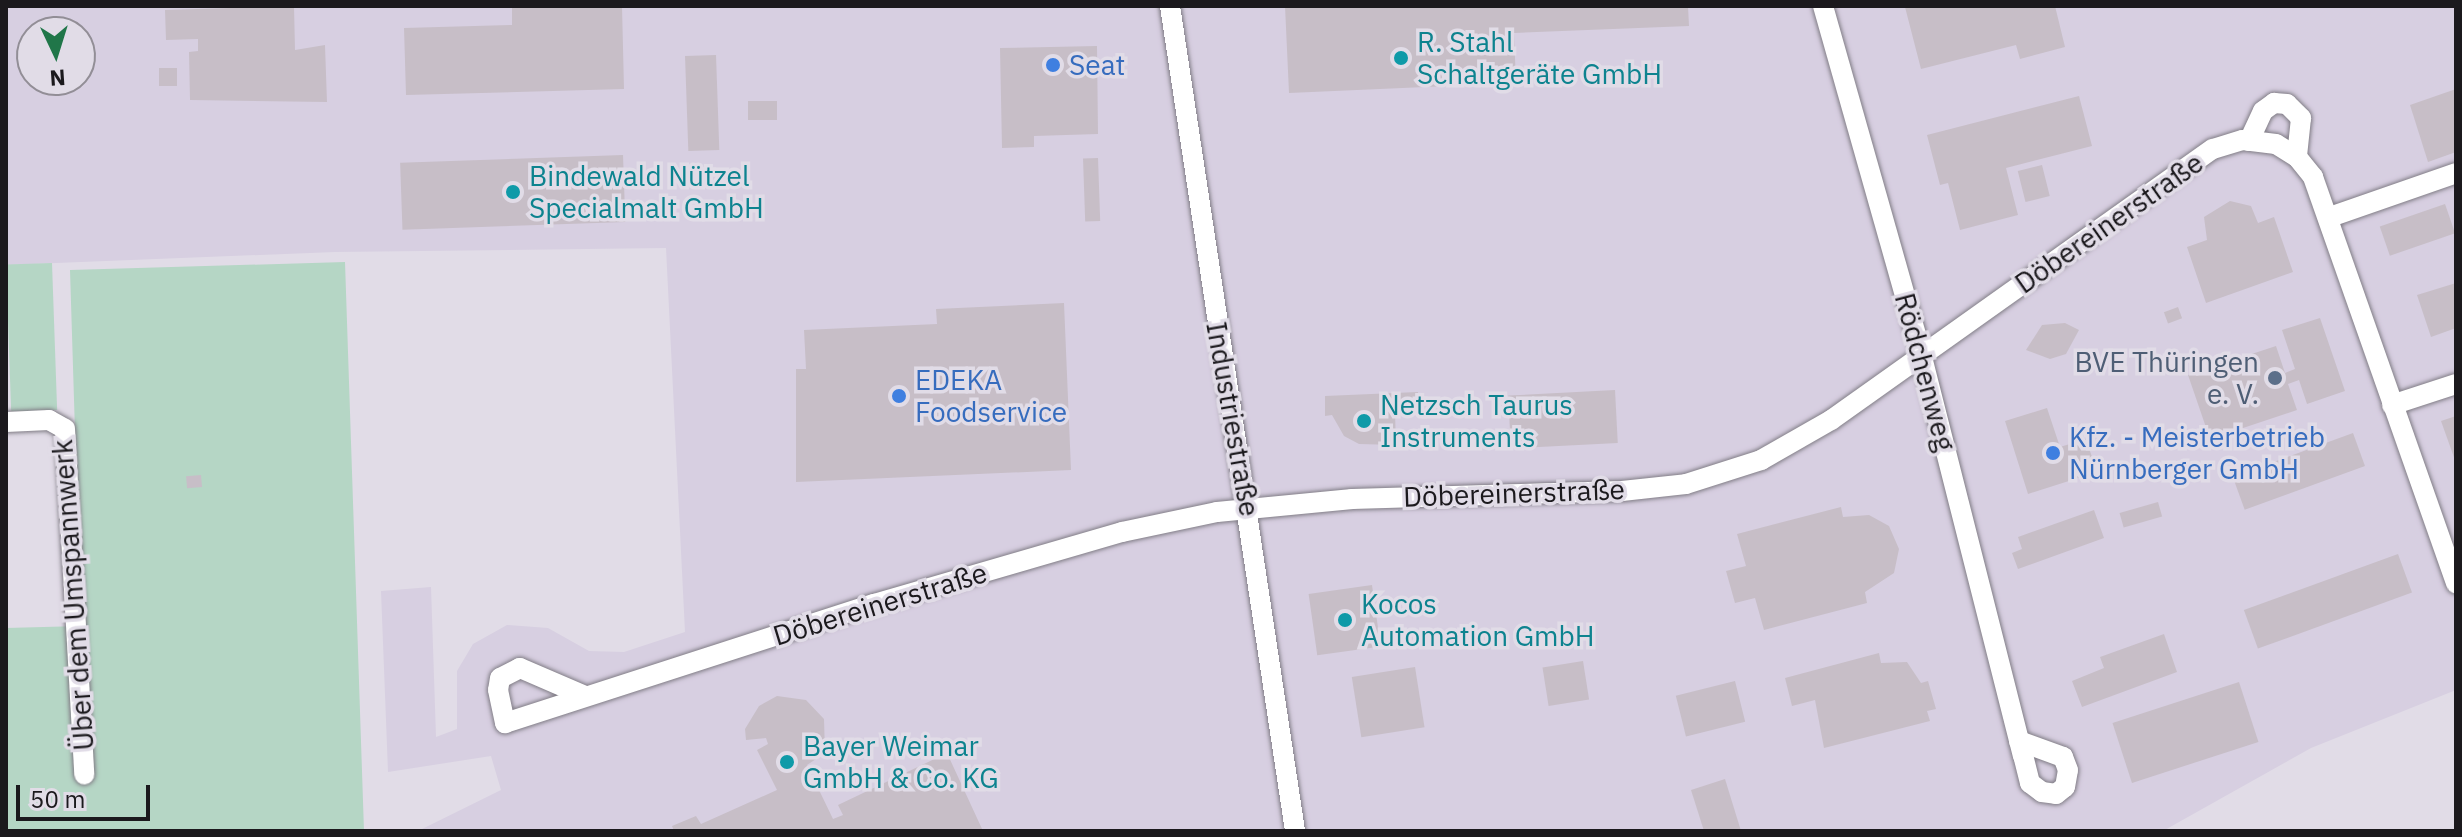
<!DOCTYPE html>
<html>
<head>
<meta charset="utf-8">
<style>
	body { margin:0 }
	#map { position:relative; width:2462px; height:837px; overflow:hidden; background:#e1dce7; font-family:"IBM Plex Sans",sans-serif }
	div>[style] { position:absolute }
	.built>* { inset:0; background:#d7cfe1 }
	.green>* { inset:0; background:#b5d6c5; transform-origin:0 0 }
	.building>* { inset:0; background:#c7bec7; transform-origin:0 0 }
	.roads { filter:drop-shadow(0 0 2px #817d86) drop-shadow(0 0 2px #817d86) }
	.minor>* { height:20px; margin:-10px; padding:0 10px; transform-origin:10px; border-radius:10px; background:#fff }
	.dots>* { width:22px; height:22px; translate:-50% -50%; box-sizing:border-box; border:4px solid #e1dce7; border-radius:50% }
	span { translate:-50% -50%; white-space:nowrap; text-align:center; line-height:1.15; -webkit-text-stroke:7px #e1dce7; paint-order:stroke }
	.culture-label { font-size:28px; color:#0d838f }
	.left { translate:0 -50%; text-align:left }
	.shop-label { font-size:28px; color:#366cbe }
	.street-label { font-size:28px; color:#1b191d }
	.service-label { font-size:28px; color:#4e5e75 }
	.right { translate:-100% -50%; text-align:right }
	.frame { position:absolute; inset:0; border:8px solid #1b191d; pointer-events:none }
	.north { position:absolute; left:16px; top:16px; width:80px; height:80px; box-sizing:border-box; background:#e1dce7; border:2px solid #928e96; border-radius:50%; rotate:176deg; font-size:22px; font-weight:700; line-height:32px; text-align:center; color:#1b191d }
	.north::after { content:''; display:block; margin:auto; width:28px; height:36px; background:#207649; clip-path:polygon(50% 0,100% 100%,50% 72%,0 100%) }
	.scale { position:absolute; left:16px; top:785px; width:134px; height:36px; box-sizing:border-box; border:4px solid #1b191d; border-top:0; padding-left:10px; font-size:24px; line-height:28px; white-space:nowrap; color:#1b191d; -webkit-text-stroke:6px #e1dce7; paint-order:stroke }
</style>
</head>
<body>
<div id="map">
	<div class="built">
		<i style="clip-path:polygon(evenodd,6px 6px,2456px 6px,2456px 690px,2311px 748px,2163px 831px,418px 831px,501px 790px,491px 756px,388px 772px,381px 591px,431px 587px,436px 737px,457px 729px,457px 671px,473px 644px,507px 625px,548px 628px,589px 651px,624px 652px,685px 632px,666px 248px,335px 252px,6px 265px,6px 6px,32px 32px,80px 32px,80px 80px,32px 80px,32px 32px)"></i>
	</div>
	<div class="green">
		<i style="clip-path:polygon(345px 262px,364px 831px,6px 831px,6px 628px,81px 626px,70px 270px)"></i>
		<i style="left:52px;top:263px;width:147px;height:46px;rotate:88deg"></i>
	</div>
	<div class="building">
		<i style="clip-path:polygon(294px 6px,295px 50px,325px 45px,327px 102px,190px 100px,189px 52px,198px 51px,198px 39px,166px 40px,165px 10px)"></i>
		<i style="clip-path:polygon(512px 6px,622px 6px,624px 89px,406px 95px,404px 28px,512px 25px)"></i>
		<i style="clip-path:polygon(1285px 6px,1688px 6px,1689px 26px,1514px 33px,1516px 83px,1289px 93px)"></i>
		<i style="clip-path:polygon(2055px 6px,2065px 47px,2020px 59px,2016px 45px,1921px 69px,1905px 7px)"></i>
		<i style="clip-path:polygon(1097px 46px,1098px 134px,1034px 136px,1034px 147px,1002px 148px,1000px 48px)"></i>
		<i style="left:716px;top:55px;width:95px;height:31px;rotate:88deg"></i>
		<i style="left:177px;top:68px;width:18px;height:18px;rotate:90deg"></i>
		<i style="clip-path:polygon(2456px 89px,2456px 152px,2428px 162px,2410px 105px)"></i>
		<i style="clip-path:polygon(2079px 96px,2092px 146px,2006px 168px,2018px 215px,1960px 230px,1948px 183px,1940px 185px,1927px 135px)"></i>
		<i style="left:748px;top:101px;width:29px;height:19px"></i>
		<i style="left:623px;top:155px;width:67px;height:223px;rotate:88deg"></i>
		<i style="left:1098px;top:158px;width:63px;height:15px;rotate:88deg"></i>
		<i style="left:2042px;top:165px;width:32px;height:25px;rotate:76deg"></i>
		<i style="clip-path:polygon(2230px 201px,2251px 206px,2258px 223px,2274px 217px,2293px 272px,2206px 303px,2187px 247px,2207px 240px,2204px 217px)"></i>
		<i style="left:2445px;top:204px;width:31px;height:69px;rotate:71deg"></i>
		<i style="clip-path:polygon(2456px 283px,2456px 328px,2431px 337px,2417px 295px)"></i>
		<i style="clip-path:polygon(1064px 303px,1071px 470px,796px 482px,796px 369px,806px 369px,804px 330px,937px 324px,936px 309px)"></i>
		<i style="left:2178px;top:307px;width:12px;height:15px;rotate:70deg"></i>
		<i style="clip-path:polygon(2320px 318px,2345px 391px,2307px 404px,2299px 380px,2288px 384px,2297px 410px,2210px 439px,2188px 375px,2276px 346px,2285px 373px,2295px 369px,2282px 330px)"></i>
		<i style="clip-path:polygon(2065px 323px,2079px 330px,2066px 354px,2050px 359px,2026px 350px,2042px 325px)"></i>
		<i style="left:1615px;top:390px;width:53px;height:107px;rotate:87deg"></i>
		<i style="clip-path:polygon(1418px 392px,1419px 412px,1395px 412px,1396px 445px,1359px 444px,1344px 436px,1332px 415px,1325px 416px,1325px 396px)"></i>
		<i style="clip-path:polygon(2047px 408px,2060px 447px,2086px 439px,2097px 472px,2028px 494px,2005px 421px)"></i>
		<i style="clip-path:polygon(2456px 416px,2456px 463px,2441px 421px)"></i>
		<i style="left:2353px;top:433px;width:35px;height:128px;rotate:70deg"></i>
		<i style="left:201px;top:475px;width:12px;height:15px;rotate:85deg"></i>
		<i style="left:2158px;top:502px;width:15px;height:40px;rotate:74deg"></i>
		<i style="clip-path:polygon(1841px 507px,1843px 517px,1869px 515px,1889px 526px,1899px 549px,1894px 573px,1865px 592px,1867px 603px,1764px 630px,1755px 598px,1735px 603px,1726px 571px,1746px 566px,1737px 534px)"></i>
		<i style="clip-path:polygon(2094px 510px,2104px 538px,2018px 569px,2012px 553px,2022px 549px,2018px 537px)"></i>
		<i style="left:2398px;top:554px;width:41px;height:164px;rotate:70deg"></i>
		<i style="left:1372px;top:585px;width:62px;height:64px;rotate:82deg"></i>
		<i style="clip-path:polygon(2164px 634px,2177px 672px,2082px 707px,2072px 681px,2104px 668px,2100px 657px)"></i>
		<i style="clip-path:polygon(1879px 653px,1881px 663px,1907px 662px,1921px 683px,1928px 681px,1936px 709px,1927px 711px,1930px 721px,1824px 748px,1815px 700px,1792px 706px,1785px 678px)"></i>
		<i style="left:1583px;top:661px;width:39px;height:41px;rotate:81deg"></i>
		<i style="left:1415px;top:667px;width:61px;height:64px;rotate:81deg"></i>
		<i style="left:1735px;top:681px;width:42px;height:61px;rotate:76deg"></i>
		<i style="left:2239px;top:682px;width:63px;height:133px;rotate:72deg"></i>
		<i style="clip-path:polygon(777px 696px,806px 700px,824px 719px,825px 753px,807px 765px,833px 819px,843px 815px,838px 805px,947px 753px,983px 831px,674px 831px,672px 826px,696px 816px,701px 824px,777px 790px,757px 750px,768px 744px,766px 738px,746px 740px,745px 729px,759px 706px)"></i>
		<i style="clip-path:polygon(1725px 779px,1741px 831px,1704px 831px,1691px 790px)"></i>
	</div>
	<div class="roads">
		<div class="minor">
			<i style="left:1170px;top:6px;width:834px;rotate:81.38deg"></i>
			<i style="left:1823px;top:6px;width:365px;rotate:74.2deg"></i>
			<i style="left:1922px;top:357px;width:411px;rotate:75.8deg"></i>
			<i style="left:2023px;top:755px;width:29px;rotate:76deg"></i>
			<i style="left:2030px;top:783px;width:15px;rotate:37deg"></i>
			<i style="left:2042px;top:792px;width:14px;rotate:8deg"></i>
			<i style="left:2056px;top:794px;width:11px;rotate:-38deg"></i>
			<i style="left:2065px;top:787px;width:17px;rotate:-80deg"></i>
			<i style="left:2068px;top:770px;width:14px;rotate:-111deg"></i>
			<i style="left:2063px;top:757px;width:47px;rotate:-160deg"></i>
			<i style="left:2249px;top:141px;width:33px;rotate:-65deg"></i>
			<i style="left:2263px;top:111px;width:14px;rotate:-36deg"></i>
			<i style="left:2274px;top:103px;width:13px;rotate:4deg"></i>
			<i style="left:2287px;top:104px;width:20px;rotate:45deg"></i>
			<i style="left:2301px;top:118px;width:39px;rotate:96deg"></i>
			<i style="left:2330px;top:217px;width:133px;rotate:-19.2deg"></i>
			<i style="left:2392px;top:405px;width:67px;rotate:-18.2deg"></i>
			<i style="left:6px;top:422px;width:43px;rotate:-2.7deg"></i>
			<i style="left:49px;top:420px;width:18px;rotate:29deg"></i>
			<i style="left:65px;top:429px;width:346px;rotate:86.8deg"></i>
			<i style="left:585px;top:696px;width:71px;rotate:-156.7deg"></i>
			<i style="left:520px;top:668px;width:22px;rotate:153deg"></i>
			<i style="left:500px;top:678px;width:12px;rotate:99deg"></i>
			<i style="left:498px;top:690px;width:34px;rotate:78deg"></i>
			<i style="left:505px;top:723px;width:388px;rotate:-17.9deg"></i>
			<i style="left:874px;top:604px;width:258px;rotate:-16.2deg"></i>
			<i style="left:1122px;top:532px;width:97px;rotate:-11.9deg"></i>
			<i style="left:1217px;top:512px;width:136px;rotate:-5.5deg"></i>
			<i style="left:1352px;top:499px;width:270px;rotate:-1.7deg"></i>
			<i style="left:1622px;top:491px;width:64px;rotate:-6.2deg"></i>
			<i style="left:1686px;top:484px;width:79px;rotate:-17.7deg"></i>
			<i style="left:1761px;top:460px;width:81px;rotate:-29.7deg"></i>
			<i style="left:1831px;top:420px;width:468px;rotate:-35.4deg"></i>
			<i style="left:2213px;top:149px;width:31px;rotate:-17deg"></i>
			<i style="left:2243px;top:140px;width:33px;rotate:7deg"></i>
			<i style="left:2276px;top:144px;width:25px;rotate:32deg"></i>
			<i style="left:2297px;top:157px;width:26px;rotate:51deg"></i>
			<i style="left:2313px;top:177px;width:431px;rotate:70.6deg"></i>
		</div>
	</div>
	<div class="dots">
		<i style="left:1401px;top:58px;background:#0f9aa8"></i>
		<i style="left:1053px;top:65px;background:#3f7fe0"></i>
		<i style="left:513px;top:192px;background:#0f9aa8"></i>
		<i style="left:2275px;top:378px;background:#5c6f8a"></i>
		<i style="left:899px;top:396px;background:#3f7fe0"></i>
		<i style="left:1364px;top:421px;background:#0f9aa8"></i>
		<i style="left:2053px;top:453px;background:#3f7fe0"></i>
		<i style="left:1345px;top:620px;background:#0f9aa8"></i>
		<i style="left:787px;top:762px;background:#0f9aa8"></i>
	</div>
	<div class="culture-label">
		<span class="left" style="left:1417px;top:58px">R. Stahl<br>Schaltgeräte GmbH</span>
		<span class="left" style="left:529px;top:192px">Bindewald Nützel<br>Specialmalt GmbH</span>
		<span class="left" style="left:1380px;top:421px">Netzsch Taurus<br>Instruments</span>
		<span class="left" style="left:1361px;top:620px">Kocos<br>Automation GmbH</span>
		<span class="left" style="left:803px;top:762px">Bayer Weimar<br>GmbH &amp; Co. KG</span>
	</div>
	<div class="shop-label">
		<span class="left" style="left:1069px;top:65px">Seat</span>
		<span class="left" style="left:915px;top:396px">EDEKA<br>Foodservice</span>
		<span class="left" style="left:2069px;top:453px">Kfz. - Meisterbetrieb<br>Nürnberger GmbH</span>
	</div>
	<div class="street-label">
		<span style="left:2109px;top:223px;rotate:-35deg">Döbereinerstraße</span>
		<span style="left:1925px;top:372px;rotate:75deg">Rödchenweg</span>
		<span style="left:1233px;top:419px;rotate:80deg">Industriestraße</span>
		<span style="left:1514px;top:493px;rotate:-2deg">Döbereinerstraße</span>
		<span style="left:73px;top:595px;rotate:-94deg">Über dem Umspannwerk</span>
		<span style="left:880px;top:604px;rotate:-17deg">Döbereinerstraße</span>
	</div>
	<div class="service-label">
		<span class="right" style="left:2259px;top:378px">BVE Thüringen<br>e. V.</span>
	</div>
	<div class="frame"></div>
	<div class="north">N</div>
	<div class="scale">50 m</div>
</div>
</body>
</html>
